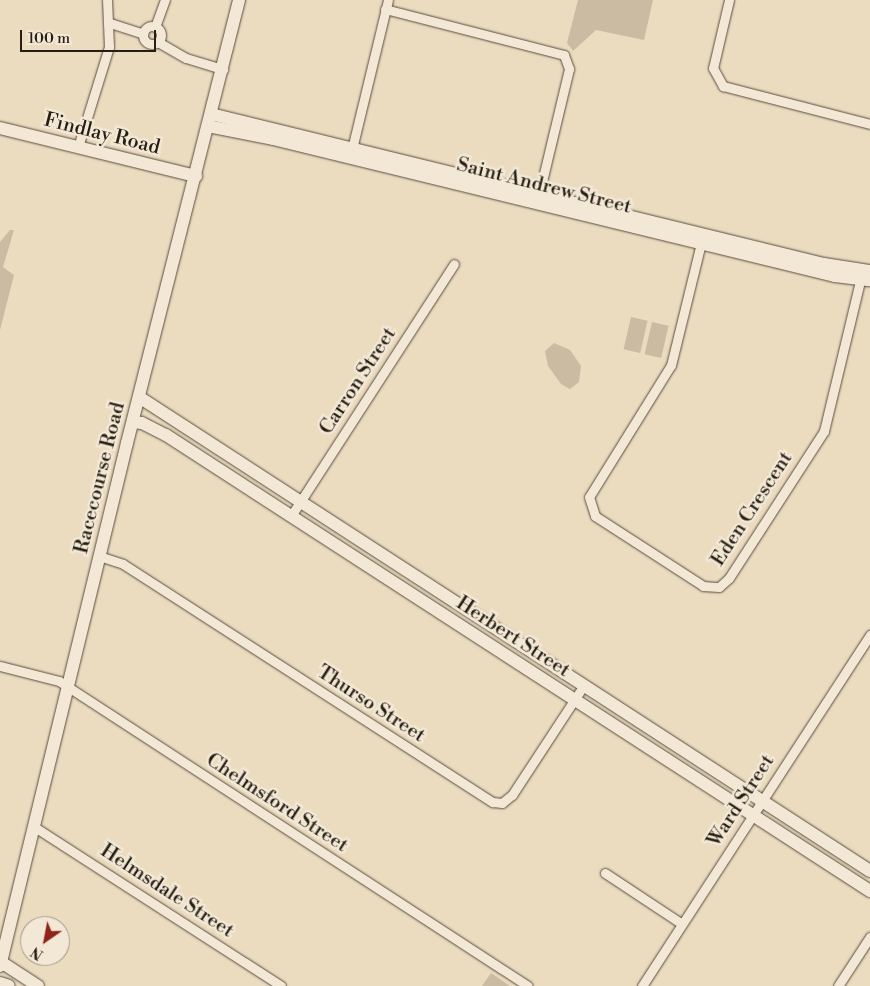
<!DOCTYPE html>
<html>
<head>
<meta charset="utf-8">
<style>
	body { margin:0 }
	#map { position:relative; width:870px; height:986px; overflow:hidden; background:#ebdbbf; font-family:"Libre Bodoni",serif }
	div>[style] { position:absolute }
	.green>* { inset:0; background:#cabba2; transform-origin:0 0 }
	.roads { filter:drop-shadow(0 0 1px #574d3f) drop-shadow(0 0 1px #574d3f) }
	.street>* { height:9px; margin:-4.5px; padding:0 4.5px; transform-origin:4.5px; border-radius:4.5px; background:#f2e8d5 }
	.street>.ring { margin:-4.5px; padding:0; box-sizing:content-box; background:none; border:9px solid #f2e8d5; border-radius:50% }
	.secondary>* { height:12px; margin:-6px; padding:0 6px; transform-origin:6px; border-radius:6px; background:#f2e8d5 }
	span { translate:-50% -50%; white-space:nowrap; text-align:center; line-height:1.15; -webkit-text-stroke:5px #f2e8d5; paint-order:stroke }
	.street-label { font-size:20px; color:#261e14 }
	.north { position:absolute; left:20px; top:916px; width:50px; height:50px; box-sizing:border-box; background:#f2e8d5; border:1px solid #a09788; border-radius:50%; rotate:213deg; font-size:14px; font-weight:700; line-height:20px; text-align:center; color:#261e14 }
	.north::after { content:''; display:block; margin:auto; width:18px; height:22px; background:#8f2418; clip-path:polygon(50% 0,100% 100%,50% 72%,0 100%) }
	.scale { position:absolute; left:20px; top:30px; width:136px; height:22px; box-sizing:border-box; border:2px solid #261e14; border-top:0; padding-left:6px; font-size:15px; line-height:18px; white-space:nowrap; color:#261e14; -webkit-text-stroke:4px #f2e8d5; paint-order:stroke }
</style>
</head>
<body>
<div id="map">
	<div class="green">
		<i style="clip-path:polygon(578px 0,653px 0,644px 40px,596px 30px,573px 51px,567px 43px)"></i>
		<i style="clip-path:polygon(10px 230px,14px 230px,3px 267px,14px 275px,0 330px,0 242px)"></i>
		<i style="left:631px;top:317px;width:17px;height:33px;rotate:13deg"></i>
		<i style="left:652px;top:322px;width:17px;height:33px;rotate:13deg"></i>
		<i style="clip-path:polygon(554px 343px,570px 350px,581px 366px,579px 382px,570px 389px,561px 384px,548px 366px,545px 351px)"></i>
		<i style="clip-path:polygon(491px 973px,510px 986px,482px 986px)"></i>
	</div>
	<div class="roads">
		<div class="street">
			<i style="left:729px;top:0;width:70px;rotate:103.2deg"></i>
			<i style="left:713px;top:68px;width:21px;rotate:61deg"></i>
			<i style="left:723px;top:86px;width:152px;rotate:14.5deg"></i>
			<i style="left:385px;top:9px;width:185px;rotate:14.4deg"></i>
			<i style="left:564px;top:55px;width:15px;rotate:70deg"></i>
			<i style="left:569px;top:69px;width:133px;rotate:103.5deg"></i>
			<i style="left:110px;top:23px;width:35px;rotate:18deg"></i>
			<i class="ring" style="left:143px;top:26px;width:9px;height:9px"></i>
			<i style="left:155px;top:27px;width:29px;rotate:-70deg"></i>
			<i style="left:158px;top:42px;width:32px;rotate:30deg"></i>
			<i style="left:186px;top:58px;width:39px;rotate:17deg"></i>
			<i style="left:78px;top:147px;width:105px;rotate:-72.8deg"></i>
			<i style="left:109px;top:47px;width:47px;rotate:-92.4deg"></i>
			<i style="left:351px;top:153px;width:157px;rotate:-76.4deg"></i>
			<i style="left:702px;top:239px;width:130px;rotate:103.8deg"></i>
			<i style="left:671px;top:365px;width:155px;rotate:121.8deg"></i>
			<i style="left:589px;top:497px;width:20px;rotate:72deg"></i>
			<i style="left:595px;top:516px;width:129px;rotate:32.9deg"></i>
			<i style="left:703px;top:586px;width:16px;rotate:4deg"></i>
			<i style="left:719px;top:587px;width:13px;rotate:-42deg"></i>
			<i style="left:729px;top:578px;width:175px;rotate:-57.1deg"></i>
			<i style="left:824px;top:431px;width:163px;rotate:-76.5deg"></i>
			<i style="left:291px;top:516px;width:300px;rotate:-57.1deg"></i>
			<i style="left:99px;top:556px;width:25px;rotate:18deg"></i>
			<i style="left:123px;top:564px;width:440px;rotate:32.8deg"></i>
			<i style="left:493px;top:802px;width:9px;rotate:6deg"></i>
			<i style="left:502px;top:803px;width:13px;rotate:-39deg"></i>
			<i style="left:512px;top:795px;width:131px;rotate:-56.8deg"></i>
			<i style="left:0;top:666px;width:61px;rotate:14.3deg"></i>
			<i style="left:59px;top:681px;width:559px;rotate:33.04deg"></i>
			<i style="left:33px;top:826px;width:295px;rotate:32.8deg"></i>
			<i style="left:605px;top:873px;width:92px;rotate:33.5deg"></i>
			<i style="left:642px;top:986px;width:419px;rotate:-57deg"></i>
			<i style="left:838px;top:986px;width:59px;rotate:-56.9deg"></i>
		</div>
		<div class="secondary">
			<i style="left:211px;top:114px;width:631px;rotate:13.75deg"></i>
			<i style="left:824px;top:264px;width:47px;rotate:8.7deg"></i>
			<i style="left:208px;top:126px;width:66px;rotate:11.3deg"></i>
			<i style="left:273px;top:139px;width:578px;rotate:13.7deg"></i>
			<i style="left:835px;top:276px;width:35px;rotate:7deg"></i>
			<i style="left:0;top:128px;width:202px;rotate:13.8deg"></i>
			<i style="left:139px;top:397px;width:871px;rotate:32.96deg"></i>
			<i style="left:133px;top:422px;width:9px;rotate:6deg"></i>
			<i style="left:142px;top:423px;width:27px;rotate:27deg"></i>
			<i style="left:166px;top:435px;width:839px;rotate:32.93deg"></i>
			<i style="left:1px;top:962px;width:44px;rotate:33deg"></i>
			<i style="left:0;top:966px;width:538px;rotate:-76.35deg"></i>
			<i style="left:127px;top:443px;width:457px;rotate:-75.8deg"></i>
			<i style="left:0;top:983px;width:9px;rotate:18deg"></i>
		</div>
	</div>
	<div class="street-label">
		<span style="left:102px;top:134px;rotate:14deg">Findlay Road</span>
		<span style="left:544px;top:186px;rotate:14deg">Saint Andrew Street</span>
		<span style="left:358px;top:381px;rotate:-57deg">Carron Street</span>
		<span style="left:100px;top:478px;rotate:-76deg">Racecourse Road</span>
		<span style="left:752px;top:509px;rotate:-57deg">Eden Crescent</span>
		<span style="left:513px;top:637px;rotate:33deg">Herbert Street</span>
		<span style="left:371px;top:704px;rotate:33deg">Thurso Street</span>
		<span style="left:741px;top:801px;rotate:-57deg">Ward Street</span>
		<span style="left:277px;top:803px;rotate:33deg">Chelmsford Street</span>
		<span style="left:167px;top:891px;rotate:33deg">Helmsdale Street</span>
	</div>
	<div class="north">N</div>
	<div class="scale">100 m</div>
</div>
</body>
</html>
